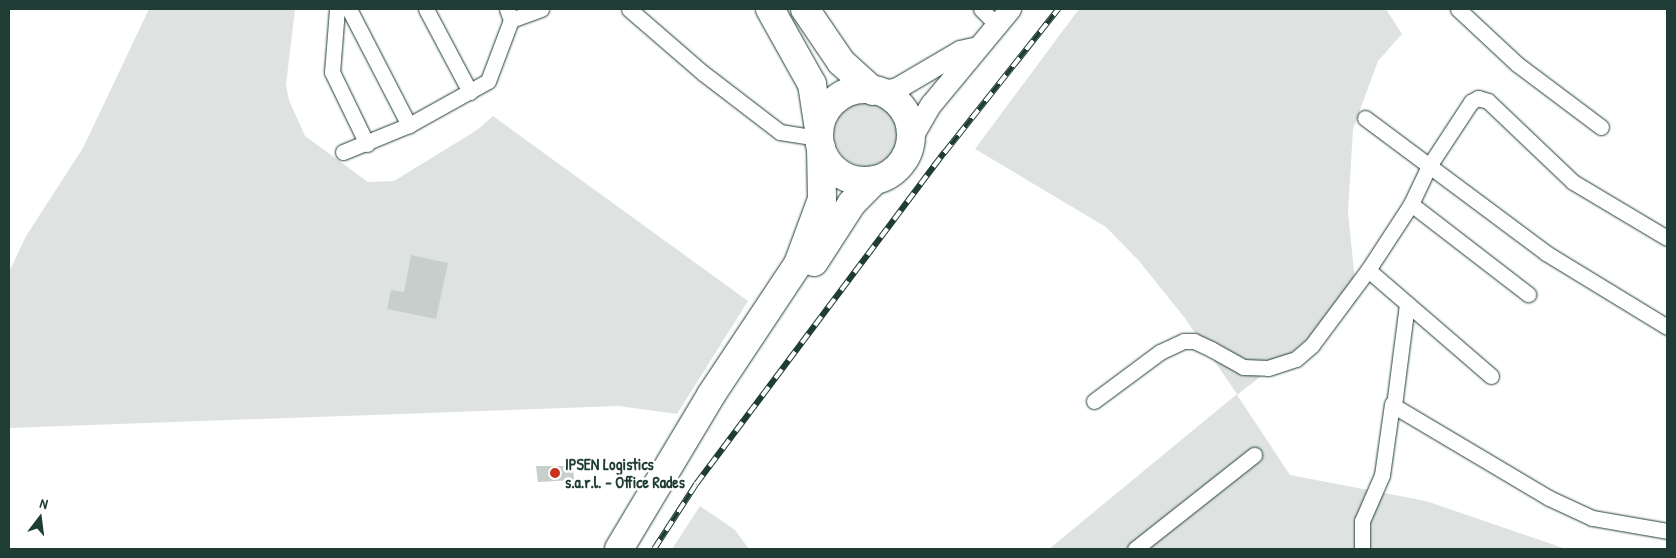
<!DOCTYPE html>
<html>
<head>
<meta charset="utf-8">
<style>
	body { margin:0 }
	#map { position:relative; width:1676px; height:558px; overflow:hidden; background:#fff; font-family:"Patrick Hand",sans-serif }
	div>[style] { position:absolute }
	.green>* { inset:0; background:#dee3e2 }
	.round { border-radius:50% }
	.building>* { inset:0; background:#c7cfcc }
	.roads { filter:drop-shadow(0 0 1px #1f3d34) drop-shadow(0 0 1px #1f3d34) }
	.street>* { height:15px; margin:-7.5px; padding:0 7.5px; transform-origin:7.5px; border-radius:7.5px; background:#fff }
	.secondary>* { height:21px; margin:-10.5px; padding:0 10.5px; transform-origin:10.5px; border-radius:10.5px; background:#fff }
	.highway>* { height:28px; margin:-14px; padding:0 14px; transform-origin:14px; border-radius:14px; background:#fff }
	.highway>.ring { margin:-14px; padding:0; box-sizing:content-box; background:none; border:28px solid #fff; border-radius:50% }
	.rail>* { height:5.5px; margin-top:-2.75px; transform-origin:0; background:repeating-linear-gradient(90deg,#fff 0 11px,#1f3d34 0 22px); box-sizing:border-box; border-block:1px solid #1f3d34 }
	.dots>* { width:14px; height:14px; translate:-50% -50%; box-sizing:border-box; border:2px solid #fff; border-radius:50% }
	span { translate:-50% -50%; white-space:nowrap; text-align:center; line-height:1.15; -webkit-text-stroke:5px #fff; paint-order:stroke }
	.poi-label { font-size:16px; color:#1f3d34; font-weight:700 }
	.left { translate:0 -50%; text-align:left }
	.frame { position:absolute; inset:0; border:10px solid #1f3d34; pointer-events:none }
	.north { position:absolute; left:15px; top:493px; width:50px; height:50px; -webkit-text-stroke:4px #fff; paint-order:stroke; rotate:15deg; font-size:14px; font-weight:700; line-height:20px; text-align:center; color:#1f3d34 }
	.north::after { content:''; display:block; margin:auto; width:18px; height:22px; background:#1f3d34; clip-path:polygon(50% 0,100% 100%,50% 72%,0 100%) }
</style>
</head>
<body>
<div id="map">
	<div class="green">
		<i style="clip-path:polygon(149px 9px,295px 9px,286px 85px,289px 100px,305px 136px,368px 182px,394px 181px,477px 130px,493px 116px,748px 301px,677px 414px,619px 406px,9px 428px,9px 272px,26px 236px,83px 148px)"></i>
		<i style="clip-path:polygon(1079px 9px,1386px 9px,1402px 34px,1378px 61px,1353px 129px,1348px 212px,1357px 301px,1237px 395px,1290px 475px,1426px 501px,1566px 549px,1049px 549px,1237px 394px,1184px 317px,1139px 261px,1106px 227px,975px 149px)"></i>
		<i class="round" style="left:834px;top:102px;width:64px;height:64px"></i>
		<i style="clip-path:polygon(700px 506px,735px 530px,749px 549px,672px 549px)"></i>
	</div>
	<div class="building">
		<i style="clip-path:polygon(411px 255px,448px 263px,436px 319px,387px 309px,391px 290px,404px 292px)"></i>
		<i style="clip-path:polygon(536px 466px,573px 466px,574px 480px,538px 482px)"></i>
	</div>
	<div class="roads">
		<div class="street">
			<i style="left:337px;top:9px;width:63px;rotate:94.5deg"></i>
			<i style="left:332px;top:72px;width:80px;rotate:64.1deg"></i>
			<i style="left:349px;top:9px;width:131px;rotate:62.7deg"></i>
			<i style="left:426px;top:9px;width:94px;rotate:62.1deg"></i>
			<i style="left:629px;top:9px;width:98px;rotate:40.9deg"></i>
			<i style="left:703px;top:73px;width:97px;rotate:37.5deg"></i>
			<i style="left:780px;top:132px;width:39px;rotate:9deg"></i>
			<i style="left:981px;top:9px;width:21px;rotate:45deg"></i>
			<i style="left:1458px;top:9px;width:81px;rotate:43deg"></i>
			<i style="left:1517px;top:64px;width:105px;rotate:36.9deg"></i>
			<i style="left:511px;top:20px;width:32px;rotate:-20deg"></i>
			<i style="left:1365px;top:118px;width:226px;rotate:36.7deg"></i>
			<i style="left:1546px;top:253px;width:142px;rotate:31.4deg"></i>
			<i style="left:343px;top:152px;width:71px;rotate:-22.2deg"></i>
			<i style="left:409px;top:125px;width:90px;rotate:-29.1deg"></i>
			<i style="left:488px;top:81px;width:65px;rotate:-69.3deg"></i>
			<i style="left:511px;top:20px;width:12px;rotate:-110deg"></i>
			<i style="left:1411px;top:204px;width:148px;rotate:37.6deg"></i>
			<i style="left:1407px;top:304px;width:103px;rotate:97.3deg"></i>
			<i style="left:1394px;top:406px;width:180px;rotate:30.7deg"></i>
			<i style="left:1549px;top:498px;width:47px;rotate:24.9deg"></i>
			<i style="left:1592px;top:518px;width:76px;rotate:9.8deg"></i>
			<i style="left:1491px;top:376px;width:162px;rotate:-139.2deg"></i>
			<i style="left:1368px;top:270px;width:79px;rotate:-56.9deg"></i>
			<i style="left:1411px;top:204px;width:42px;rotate:-64.7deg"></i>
			<i style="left:1429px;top:166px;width:77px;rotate:-56.7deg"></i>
			<i style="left:1471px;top:102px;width:8px;rotate:-30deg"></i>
			<i style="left:1478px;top:98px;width:10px;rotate:17deg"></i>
			<i style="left:1488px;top:101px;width:117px;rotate:43.6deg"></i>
			<i style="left:1573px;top:182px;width:109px;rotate:30.8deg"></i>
			<i style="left:1094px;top:401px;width:82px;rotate:-36.6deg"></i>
			<i style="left:1160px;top:352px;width:26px;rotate:-25deg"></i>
			<i style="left:1184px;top:341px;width:10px"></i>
			<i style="left:1194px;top:341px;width:19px;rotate:25deg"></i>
			<i style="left:1211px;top:349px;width:37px;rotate:29deg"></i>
			<i style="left:1243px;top:367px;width:25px;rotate:2deg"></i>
			<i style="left:1268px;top:368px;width:29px;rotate:-18deg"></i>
			<i style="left:1296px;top:359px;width:21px;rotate:-41deg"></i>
			<i style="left:1312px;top:345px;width:94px;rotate:-53.3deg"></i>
			<i style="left:1135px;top:549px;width:152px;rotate:-38.3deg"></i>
			<i style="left:1362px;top:549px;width:28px;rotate:-90deg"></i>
			<i style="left:1362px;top:521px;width:50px;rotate:-66.5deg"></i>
			<i style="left:1382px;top:475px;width:72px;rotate:-82deg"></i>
		</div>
		<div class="secondary">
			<i style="left:877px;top:92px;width:20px;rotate:-11deg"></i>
			<i style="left:897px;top:88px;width:73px;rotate:-30.4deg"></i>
			<i style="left:960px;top:51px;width:17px;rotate:-13deg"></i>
			<i style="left:911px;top:138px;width:39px;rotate:-60deg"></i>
			<i style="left:931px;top:104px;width:124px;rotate:-50.3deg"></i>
		</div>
		<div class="highway">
			<i style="left:770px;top:9px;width:86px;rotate:60.8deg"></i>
			<i style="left:812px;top:84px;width:47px;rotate:81.3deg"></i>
			<i style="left:805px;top:9px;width:64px;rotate:55.8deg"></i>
			<i style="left:841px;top:62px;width:43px;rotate:42.2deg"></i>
			<i class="ring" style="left:819px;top:89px;width:64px;height:64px"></i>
			<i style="left:814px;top:262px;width:70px;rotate:-57.2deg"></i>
			<i style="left:852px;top:203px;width:33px;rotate:-45deg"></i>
			<i style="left:619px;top:549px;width:179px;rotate:-59.1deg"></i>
			<i style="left:711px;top:395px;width:157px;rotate:-56.4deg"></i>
			<i style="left:798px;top:264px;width:69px;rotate:-69.7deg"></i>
			<i style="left:822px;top:199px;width:52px;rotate:-91.1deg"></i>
		</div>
	</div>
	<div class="rail">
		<i style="left:654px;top:549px;width:77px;rotate:-57.1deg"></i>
		<i style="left:696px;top:484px;width:414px;rotate:-53.2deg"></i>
		<i style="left:944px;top:153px;width:184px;rotate:-51.6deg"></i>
	</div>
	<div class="dots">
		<i style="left:555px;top:473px;background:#c8321e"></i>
	</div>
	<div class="poi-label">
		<span class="left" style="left:565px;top:473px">IPSEN Logistics<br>s.a.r.l. - Office Rades</span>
	</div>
	<div class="frame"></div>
	<div class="north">N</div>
</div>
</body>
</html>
